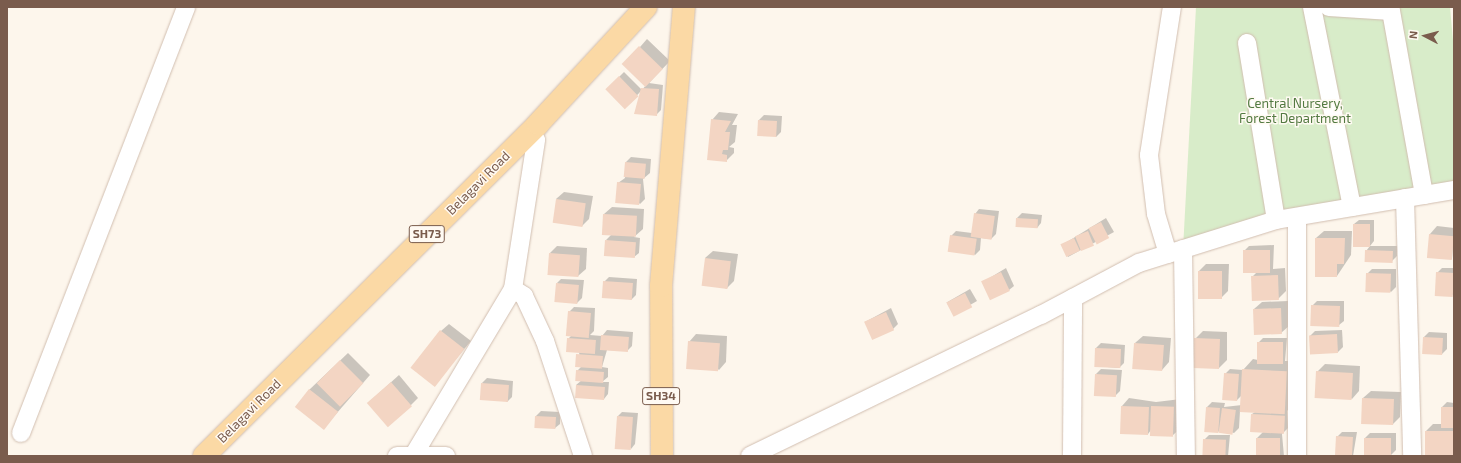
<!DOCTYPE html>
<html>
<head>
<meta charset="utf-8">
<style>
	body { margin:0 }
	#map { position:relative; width:1461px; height:463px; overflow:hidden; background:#fdf6ec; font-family:"Exo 2",sans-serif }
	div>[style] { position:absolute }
	.green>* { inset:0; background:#d8ecc9 }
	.shadow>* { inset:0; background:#0003; transform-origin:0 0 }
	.building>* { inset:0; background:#f3d5c3; transform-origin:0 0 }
	.roads { filter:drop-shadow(0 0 1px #d1beb0) drop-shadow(0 0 1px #d1beb0) }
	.minor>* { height:18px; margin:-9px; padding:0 9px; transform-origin:9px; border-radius:9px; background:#fff }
	.major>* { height:22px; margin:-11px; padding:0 11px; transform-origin:11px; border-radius:11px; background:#fbd9a5 }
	span { translate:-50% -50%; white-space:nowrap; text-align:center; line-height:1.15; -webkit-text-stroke:3px #fffaf3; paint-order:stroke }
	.shield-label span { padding:1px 3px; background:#fffaf3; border:1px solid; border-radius:3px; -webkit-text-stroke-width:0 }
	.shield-label { font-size:12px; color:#7a5c4d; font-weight:700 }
	.park-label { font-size:13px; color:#537a41 }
	.street-label { font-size:13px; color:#7a5c4d }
	.frame { position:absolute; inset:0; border:8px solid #7a5c4d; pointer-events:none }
	.north { position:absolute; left:1405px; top:16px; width:40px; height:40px; -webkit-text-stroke:3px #fffaf3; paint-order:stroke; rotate:276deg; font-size:11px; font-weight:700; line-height:16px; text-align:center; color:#7a5c4d }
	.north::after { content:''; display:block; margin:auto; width:14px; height:18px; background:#7a5c4d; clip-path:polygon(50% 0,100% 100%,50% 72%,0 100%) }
</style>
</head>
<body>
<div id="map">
	<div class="green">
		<i style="clip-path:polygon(1196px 7px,1450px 7px,1454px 52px,1454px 190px,1183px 249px)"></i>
	</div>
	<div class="shadow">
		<i style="clip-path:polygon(647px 39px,670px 61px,649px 83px,663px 85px,661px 110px,656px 115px,641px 91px,625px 108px,607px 89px,624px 72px,642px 90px,646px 85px,640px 47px)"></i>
		<i style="clip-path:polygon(719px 112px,738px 114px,732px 125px,737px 125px,735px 142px,729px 147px,734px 148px,734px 153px,726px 161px,708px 159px,712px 120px)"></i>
		<i style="clip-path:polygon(764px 115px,782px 116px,781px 132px,776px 137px,759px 120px)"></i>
		<i style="clip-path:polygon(631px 157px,651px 159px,650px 173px,643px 179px,645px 199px,640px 204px,618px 183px,625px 178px,626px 162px)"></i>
		<i style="clip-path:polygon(564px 192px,593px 196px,589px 219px,582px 226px,556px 199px)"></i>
		<i style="clip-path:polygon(612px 207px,644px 209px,643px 229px,634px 237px,640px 238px,639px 253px,634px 257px,606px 240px,612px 234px,604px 214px)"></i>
		<i style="clip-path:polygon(979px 209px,999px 211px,996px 234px,991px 239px,981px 238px,980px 250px,975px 255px,951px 236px,956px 231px,972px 233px,975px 214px)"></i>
		<i style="clip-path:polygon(1022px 213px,1042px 215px,1041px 223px,1037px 228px,1017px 218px)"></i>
		<i style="clip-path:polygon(1106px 218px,1114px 232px,1068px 257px,1062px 245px)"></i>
		<i style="clip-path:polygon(1359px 220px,1374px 220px,1374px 241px,1370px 246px,1398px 246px,1397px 256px,1392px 261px,1366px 251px,1370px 246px,1354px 224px)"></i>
		<i style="clip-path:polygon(1437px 226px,1454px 228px,1452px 259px,1428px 257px,1430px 234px)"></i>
		<i style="clip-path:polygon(1324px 231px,1352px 231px,1351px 255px,1337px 276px,1316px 238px)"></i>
		<i style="clip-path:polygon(1274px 245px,1273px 269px,1285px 268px,1286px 291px,1278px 299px,1252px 277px,1257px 272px,1244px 251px,1249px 246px)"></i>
		<i style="clip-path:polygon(557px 246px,587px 248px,586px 269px,578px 276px,550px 253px)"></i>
		<i style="clip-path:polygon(713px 251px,738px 254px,734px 281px,726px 289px,705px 258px)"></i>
		<i style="clip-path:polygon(1206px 264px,1229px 264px,1228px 291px,1221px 298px,1198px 298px,1199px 271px)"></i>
		<i style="clip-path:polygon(1006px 268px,1014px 286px,1009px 290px,983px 282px)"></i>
		<i style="clip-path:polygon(1442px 268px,1454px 268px,1454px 297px,1437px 273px)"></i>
		<i style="clip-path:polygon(1372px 269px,1396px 269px,1396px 287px,1391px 292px,1367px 274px)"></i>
		<i style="clip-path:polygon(609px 277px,637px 279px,636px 295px,631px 300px,604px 282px)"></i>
		<i style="clip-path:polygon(561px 279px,584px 280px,582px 298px,577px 303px,557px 283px)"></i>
		<i style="left:970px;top:289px;width:14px;height:27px;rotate:60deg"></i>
		<i style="clip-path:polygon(1288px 301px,1289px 326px,1281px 333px,1254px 309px,1262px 302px)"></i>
		<i style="clip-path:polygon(1317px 301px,1344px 301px,1344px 321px,1339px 325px,1311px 325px,1312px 306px)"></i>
		<i style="clip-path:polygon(574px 307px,595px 308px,594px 331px,590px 335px,602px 336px,607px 330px,633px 332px,632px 346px,627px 351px,607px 350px,602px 367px,608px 368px,608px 377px,602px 382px,609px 382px,608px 394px,604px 399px,576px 385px,582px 380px,577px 371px,581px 367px,579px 352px,568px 339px,572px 335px,569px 312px)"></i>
		<i style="clip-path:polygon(891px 308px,898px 324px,893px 329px,865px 322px)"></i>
		<i style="clip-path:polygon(449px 324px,471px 341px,434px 385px,441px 331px)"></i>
		<i style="clip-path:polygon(1342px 330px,1343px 347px,1338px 352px,1310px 336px,1315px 331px)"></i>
		<i style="clip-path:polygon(1203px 331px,1227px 332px,1227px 360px,1219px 368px,1195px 339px)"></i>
		<i style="clip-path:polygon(1429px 332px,1447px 333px,1447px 349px,1442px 354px,1424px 337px)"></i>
		<i style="clip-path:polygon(696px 334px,727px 336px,726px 362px,719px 370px,689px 342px)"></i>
		<i style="clip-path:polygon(1143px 336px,1171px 338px,1169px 362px,1162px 370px,1135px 343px)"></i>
		<i style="clip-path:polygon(1263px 338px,1287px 338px,1285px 361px,1296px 361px,1294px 403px,1287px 411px,1288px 428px,1282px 434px,1284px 456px,1257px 456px,1257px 438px,1264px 431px,1252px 414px,1255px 412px,1240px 411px,1239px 428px,1234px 433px,1221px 429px,1218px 432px,1207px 407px,1212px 402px,1225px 403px,1224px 407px,1242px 405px,1242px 395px,1237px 400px,1225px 374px,1230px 369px,1243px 370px,1253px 359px,1258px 360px,1258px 343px)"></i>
		<i style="clip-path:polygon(1101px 343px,1125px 345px,1124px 363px,1119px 368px,1095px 366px,1096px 348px)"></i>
		<i style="clip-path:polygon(348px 353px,370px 375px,323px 429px,309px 390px)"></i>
		<i style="clip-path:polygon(1325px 364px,1360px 366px,1359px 391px,1352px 399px,1317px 372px)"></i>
		<i style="clip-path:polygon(1101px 369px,1122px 370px,1120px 391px,1115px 396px,1096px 374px)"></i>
		<i style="clip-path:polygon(399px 375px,418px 398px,411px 405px,368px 403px)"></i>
		<i style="clip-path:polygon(487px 378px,513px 381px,512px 397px,507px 402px,482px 383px)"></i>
		<i style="clip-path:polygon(1371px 391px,1401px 392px,1400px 417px,1393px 424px,1363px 398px)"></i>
		<i style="clip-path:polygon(1129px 398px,1156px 402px,1181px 399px,1181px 428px,1173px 435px,1151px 430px,1148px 434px,1121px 433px,1122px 406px)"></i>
		<i style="clip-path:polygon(1447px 402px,1454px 403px,1454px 456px,1425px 456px,1426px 431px,1433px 424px,1442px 424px,1442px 407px)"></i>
		<i style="clip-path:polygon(541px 411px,560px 412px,560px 424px,555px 428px,535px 427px,536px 416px)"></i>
		<i style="clip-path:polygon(622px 412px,638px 413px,635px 444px,631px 449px,617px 417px)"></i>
		<i style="clip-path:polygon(1342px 432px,1357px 432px,1353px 456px,1336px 456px,1337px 437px)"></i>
		<i style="clip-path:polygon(1370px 433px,1396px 433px,1396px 450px,1391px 455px,1365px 438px)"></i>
		<i style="clip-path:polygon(1209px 435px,1230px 435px,1228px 456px,1203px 456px,1204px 440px)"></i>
	</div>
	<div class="building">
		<i style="left:639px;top:46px;width:33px;height:25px;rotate:44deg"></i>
		<i style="left:619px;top:76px;width:28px;height:19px;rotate:46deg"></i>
		<i style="clip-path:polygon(641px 88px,659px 89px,657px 116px,634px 114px)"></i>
		<i style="clip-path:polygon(711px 119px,731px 121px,725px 132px,730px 132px,728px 150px,723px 150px,722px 154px,727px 155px,727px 162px,707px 160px)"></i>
		<i style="left:758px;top:120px;width:19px;height:16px;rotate:3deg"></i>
		<i style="left:625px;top:162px;width:21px;height:15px;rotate:5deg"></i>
		<i style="left:617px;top:182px;width:24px;height:21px;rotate:5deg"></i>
		<i style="left:556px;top:199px;width:30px;height:24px;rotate:8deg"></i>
		<i style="left:974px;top:213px;width:21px;height:24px;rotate:8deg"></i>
		<i style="left:603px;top:214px;width:34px;height:21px;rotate:3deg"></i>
		<i style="left:1016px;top:218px;width:22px;height:9px;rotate:3deg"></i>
		<i style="left:1101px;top:222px;width:18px;height:14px;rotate:63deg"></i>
		<i style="left:1353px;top:224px;width:17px;height:23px"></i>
		<i style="left:1088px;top:231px;width:16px;height:14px;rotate:68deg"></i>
		<i style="left:1429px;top:234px;width:25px;height:24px;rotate:5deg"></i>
		<i style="left:950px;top:235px;width:27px;height:17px;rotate:8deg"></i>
		<i style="left:1074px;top:238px;width:14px;height:15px;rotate:65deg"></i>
		<i style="clip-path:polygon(1315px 238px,1345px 238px,1344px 264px,1337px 264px,1337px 277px,1315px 277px)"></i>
		<i style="left:605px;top:240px;width:31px;height:16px;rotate:4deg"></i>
		<i style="left:1270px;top:250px;width:23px;height:27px;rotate:90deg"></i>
		<i style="left:1365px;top:250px;width:28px;height:12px;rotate:2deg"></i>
		<i style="left:549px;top:253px;width:31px;height:22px;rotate:4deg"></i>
		<i style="left:705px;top:258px;width:26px;height:28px;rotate:7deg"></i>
		<i style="left:1198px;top:271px;width:24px;height:28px"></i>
		<i style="left:1001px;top:272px;width:21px;height:22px;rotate:65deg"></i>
		<i style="left:1436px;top:272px;width:18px;height:24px;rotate:3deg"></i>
		<i style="left:1366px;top:273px;width:25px;height:19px;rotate:2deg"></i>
		<i style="left:1278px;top:275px;width:25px;height:27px;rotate:88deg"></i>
		<i style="left:603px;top:281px;width:30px;height:17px;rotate:4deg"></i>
		<i style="left:556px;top:283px;width:23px;height:19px;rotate:5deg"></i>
		<i style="left:965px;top:293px;width:16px;height:21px;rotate:63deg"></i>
		<i style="left:1311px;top:305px;width:29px;height:21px;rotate:2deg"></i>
		<i style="left:1281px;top:308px;width:26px;height:28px;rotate:88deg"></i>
		<i style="left:568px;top:311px;width:23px;height:25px;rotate:5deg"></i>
		<i style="left:886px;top:312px;width:20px;height:24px;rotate:66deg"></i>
		<i style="left:440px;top:330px;width:31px;height:48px;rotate:38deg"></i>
		<i style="left:1337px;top:334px;width:19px;height:28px;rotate:87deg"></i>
		<i style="left:601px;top:335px;width:28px;height:15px;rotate:4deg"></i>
		<i style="left:1423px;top:337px;width:20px;height:17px;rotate:3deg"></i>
		<i style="left:567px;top:338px;width:29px;height:14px;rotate:4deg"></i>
		<i style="left:1194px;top:338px;width:26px;height:30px;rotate:2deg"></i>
		<i style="left:688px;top:341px;width:32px;height:28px;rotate:4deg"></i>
		<i style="left:1283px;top:342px;width:22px;height:26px;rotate:90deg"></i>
		<i style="left:1134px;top:343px;width:30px;height:26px;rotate:4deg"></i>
		<i style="left:1095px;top:348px;width:26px;height:19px;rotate:2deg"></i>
		<i style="left:576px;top:354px;width:27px;height:13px;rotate:4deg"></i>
		<i style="left:340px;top:360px;width:33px;height:33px;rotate:45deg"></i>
		<i style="left:1242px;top:369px;width:45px;height:43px;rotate:3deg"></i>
		<i style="left:576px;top:370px;width:28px;height:11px;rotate:4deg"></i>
		<i style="left:1316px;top:371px;width:37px;height:27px;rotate:3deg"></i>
		<i style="left:1224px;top:373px;width:15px;height:27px;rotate:4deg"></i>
		<i style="left:1095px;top:374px;width:22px;height:22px;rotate:3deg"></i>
		<i style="left:391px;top:382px;width:32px;height:32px;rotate:49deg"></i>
		<i style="left:481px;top:383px;width:28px;height:17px;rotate:4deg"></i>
		<i style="left:576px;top:385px;width:29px;height:13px;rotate:4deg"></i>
		<i style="left:309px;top:389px;width:37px;height:23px;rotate:38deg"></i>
		<i style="left:1362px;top:398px;width:32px;height:26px;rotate:2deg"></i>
		<i style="left:1121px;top:406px;width:28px;height:28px;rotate:2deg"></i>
		<i style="left:1151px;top:406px;width:23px;height:30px;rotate:2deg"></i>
		<i style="left:1206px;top:407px;width:14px;height:25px;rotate:4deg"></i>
		<i style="left:1441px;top:407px;width:13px;height:21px"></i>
		<i style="left:1222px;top:408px;width:14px;height:25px;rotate:8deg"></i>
		<i style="left:1251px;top:414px;width:34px;height:18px;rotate:3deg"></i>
		<i style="left:535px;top:416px;width:21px;height:12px;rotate:3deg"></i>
		<i style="left:617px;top:416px;width:16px;height:33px;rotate:4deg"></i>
		<i style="left:1425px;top:431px;width:29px;height:25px"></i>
		<i style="left:1336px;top:436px;width:17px;height:20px;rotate:3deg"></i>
		<i style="left:1256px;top:438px;width:24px;height:18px"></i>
		<i style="left:1364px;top:438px;width:27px;height:18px"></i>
		<i style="left:1203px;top:439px;width:23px;height:17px;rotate:2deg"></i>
	</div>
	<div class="roads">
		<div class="minor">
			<i style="left:1312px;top:7px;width:204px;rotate:78.7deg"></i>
			<i style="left:1329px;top:7px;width:62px;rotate:3.7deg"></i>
			<i style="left:1391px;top:11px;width:187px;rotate:79.8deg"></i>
			<i style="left:1247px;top:43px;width:179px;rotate:80.7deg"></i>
			<i style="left:1405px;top:198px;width:258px;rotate:88.4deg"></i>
			<i style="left:1297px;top:217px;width:239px;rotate:90deg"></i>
			<i style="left:1183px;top:249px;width:207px;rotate:89.2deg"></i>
			<i style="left:1168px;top:254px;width:42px;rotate:-106.7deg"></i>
			<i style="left:1156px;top:214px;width:59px;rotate:-96.8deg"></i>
			<i style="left:1149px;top:155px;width:150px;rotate:-81.2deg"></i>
			<i style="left:513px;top:289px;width:13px;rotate:32deg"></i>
			<i style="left:524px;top:296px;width:50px;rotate:65deg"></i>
			<i style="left:545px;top:341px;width:121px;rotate:71.7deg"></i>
			<i style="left:21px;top:433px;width:457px;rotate:-68.8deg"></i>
			<i style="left:397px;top:456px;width:49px"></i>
			<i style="left:413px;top:456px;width:195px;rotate:-59.1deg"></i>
			<i style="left:513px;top:289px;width:151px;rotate:-81.2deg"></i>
			<i style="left:750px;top:456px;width:323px;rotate:-25.9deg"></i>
			<i style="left:1041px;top:315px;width:111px;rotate:-28deg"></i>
			<i style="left:1139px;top:263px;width:144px;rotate:-17.4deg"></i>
			<i style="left:1276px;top:220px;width:181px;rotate:-9.6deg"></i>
			<i style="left:1072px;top:456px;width:158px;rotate:-89.6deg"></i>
		</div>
		<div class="major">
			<i style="left:204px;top:456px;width:471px;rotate:-44.8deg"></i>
			<i style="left:538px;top:124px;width:159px;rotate:-47.3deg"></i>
			<i style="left:662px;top:456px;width:170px;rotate:-90.3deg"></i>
			<i style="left:661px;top:286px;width:280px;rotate:-85.3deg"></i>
		</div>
	</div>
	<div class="shield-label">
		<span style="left:427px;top:234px">SH73</span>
		<span style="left:661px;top:396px">SH34</span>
	</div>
	<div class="park-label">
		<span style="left:1295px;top:111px">Central Nursery,<br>Forest Department</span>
	</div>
	<div class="street-label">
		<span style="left:478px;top:183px;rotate:-45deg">Belagavi Road</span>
		<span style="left:249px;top:411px;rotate:-45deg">Belagavi Road</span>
	</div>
	<div class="frame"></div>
	<div class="north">N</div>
</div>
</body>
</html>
